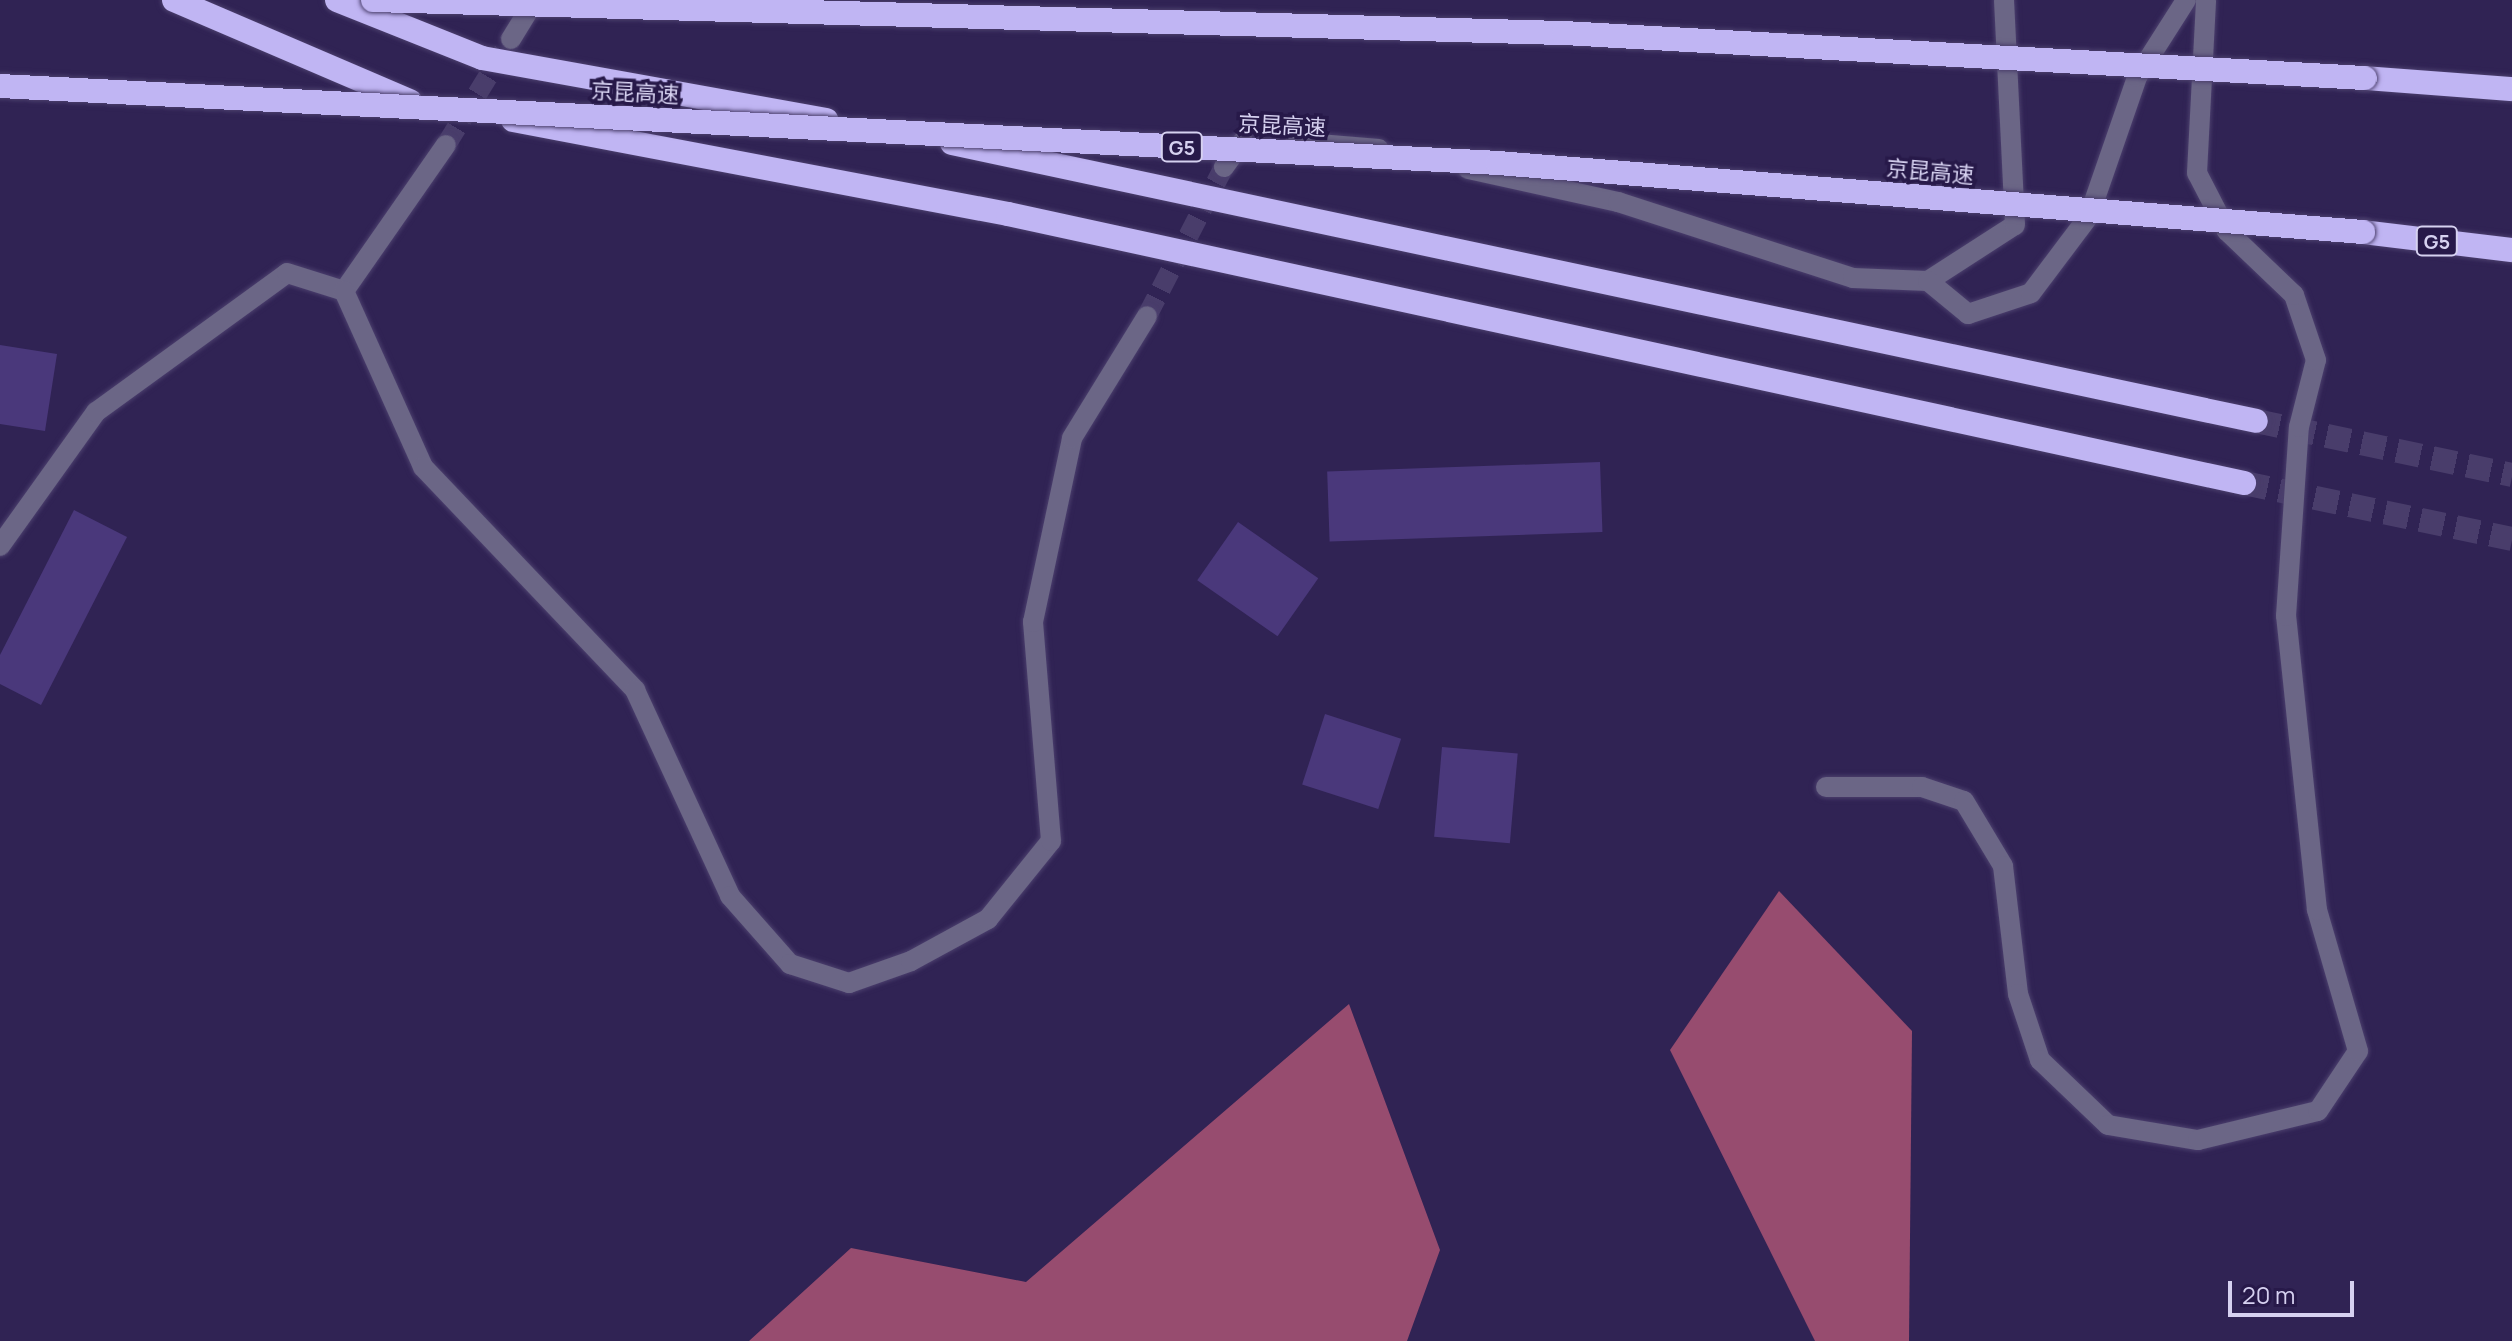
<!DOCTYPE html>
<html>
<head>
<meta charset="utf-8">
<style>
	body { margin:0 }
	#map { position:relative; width:2512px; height:1341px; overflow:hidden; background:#302354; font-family:Manrope,"Noto Sans SC",sans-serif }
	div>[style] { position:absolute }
	.forest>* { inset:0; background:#974c6f }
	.building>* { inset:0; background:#4a387b; transform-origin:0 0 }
	.minor-tunnel>* { height:20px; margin-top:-10px; transform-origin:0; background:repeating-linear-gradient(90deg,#493d6b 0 20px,transparent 0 30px) }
	.highway-tunnel>* { height:24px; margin-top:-12px; transform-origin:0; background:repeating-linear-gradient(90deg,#493d6b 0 24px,transparent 0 36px) }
	.roads { filter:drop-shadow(0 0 2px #4b3f6d) drop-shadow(0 0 2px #4b3f6d) }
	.minor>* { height:20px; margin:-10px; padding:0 10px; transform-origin:10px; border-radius:10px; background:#6b6686 }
	.highway>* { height:24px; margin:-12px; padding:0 12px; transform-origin:12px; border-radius:12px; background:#c0b5f3 }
	.bridges { filter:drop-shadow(0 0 2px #4b3f6d) drop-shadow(0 0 2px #4b3f6d) }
	.highway-bridge>* { height:24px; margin:-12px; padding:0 12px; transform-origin:12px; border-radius:12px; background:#c0b5f3 }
	span { translate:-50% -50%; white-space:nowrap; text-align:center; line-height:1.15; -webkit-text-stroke:7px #271949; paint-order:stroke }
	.shield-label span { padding:2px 6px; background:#271949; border:2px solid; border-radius:6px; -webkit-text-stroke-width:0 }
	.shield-label { font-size:20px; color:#d6d1f0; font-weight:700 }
	.street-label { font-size:22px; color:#d6d1f0 }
	.scale { position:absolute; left:2228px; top:1281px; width:126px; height:36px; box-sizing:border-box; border:4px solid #d6d1f0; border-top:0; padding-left:10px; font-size:24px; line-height:28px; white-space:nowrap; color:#d6d1f0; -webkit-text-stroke:6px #271949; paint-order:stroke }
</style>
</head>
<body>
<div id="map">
	<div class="forest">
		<i style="clip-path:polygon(1779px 891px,1912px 1031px,1909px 1341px,1815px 1341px,1670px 1050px)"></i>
		<i style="clip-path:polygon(1349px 1004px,1440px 1250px,1407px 1341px,749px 1341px,851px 1248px,1026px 1282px)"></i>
	</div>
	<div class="building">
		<i style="clip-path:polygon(0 345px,57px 354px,45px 431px,0 424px)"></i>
		<i style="left:1600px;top:462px;width:70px;height:273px;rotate:88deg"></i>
		<i style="clip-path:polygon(74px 510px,127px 537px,41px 705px,0 684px,0 655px)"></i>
		<i style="left:1238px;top:522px;width:98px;height:71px;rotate:35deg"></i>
		<i style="left:1325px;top:714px;width:80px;height:74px;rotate:18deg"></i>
		<i style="left:1442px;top:747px;width:76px;height:90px;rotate:5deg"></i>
	</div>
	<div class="minor-tunnel">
		<i style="left:446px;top:145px;width:124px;rotate:-58.5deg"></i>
		<i style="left:1147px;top:316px;width:168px;rotate:-62.7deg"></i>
	</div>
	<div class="highway-tunnel">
		<i style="left:2256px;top:421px;width:262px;rotate:11.9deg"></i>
		<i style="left:2244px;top:483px;width:274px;rotate:11.8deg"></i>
	</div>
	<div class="roads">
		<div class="minor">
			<i style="left:511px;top:39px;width:46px;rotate:-58.4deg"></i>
			<i style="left:1295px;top:142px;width:84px;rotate:4.8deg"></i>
			<i style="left:1224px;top:167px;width:32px;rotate:-54deg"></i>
			<i style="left:1468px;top:169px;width:154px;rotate:12.4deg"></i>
			<i style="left:1618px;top:202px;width:247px;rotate:17.9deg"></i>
			<i style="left:1853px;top:278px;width:75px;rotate:2.3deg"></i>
			<i style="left:1928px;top:281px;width:103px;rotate:-32.8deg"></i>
			<i style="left:2015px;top:225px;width:225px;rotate:-92.8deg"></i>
			<i style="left:1928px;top:281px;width:52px;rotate:39.5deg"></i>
			<i style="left:1968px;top:314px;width:66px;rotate:-18.4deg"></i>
			<i style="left:2031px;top:293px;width:96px;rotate:-53deg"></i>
			<i style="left:2089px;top:216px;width:147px;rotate:-70.9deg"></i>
			<i style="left:2137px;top:77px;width:91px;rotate:-57.5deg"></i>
			<i style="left:344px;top:291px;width:178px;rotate:-55.1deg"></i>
			<i style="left:0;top:546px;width:165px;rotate:-54.4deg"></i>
			<i style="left:96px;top:412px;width:236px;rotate:-36deg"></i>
			<i style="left:287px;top:273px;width:60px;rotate:17.5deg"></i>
			<i style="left:344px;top:291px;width:193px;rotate:65.8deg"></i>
			<i style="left:423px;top:467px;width:308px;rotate:46.4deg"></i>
			<i style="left:635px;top:690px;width:227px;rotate:65.2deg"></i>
			<i style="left:730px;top:896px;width:91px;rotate:48.6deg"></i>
			<i style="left:790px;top:964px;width:62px;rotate:17.9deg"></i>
			<i style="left:849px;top:983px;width:66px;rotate:-19.5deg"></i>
			<i style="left:911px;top:961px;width:88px;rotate:-28.6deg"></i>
			<i style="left:988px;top:919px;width:100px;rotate:-51.1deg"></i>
			<i style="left:1051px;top:841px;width:220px;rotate:-94.7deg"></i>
			<i style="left:1033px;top:622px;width:188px;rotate:-78deg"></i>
			<i style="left:1072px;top:438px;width:143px;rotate:-58.4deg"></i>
			<i style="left:1826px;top:787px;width:96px"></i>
			<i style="left:1922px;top:787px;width:44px;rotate:18.4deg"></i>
			<i style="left:1964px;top:801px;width:76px;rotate:59deg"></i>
			<i style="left:2003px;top:866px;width:129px;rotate:83.3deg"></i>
			<i style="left:2018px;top:994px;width:70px;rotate:71.6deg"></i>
			<i style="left:2040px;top:1060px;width:94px;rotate:43.7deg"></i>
			<i style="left:2108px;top:1125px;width:91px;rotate:9.5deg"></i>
			<i style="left:2198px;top:1140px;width:123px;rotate:-13.6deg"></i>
			<i style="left:2318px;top:1111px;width:72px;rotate:-56.3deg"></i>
			<i style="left:2358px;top:1051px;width:147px;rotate:-106.2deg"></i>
			<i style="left:2317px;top:910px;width:296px;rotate:-96deg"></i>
			<i style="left:2286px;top:616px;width:189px;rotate:-86.1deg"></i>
			<i style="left:2299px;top:427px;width:69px;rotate:-75.8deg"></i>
			<i style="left:2316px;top:360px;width:69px;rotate:-108.7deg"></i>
			<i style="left:2294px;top:295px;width:93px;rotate:-136.3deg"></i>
			<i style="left:2227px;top:231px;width:65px;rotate:-117.3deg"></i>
			<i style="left:2197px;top:173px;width:173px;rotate:-87deg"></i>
		</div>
		<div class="highway">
			<i style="left:174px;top:0;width:257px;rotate:23.2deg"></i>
			<i style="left:337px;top:0;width:156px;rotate:21.8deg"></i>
			<i style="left:482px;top:58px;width:350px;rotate:10.2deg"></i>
			<i style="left:2365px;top:78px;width:147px;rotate:4.3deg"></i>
			<i style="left:513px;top:120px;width:504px;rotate:10.75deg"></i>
			<i style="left:1008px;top:214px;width:1265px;rotate:12.28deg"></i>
			<i style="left:952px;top:143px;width:1333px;rotate:12.03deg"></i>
			<i style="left:2363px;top:232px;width:150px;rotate:6.9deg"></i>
		</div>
	</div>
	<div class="bridges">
		<div class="highway-bridge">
			<i style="left:373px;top:0;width:1191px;rotate:1.59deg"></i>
			<i style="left:1564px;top:33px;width:802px;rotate:3.22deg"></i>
			<i style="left:0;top:86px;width:1500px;rotate:2.94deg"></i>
			<i style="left:1498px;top:163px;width:868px;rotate:4.56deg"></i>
		</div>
	</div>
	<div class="shield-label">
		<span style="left:1182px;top:147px">G5</span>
		<span style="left:2437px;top:241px">G5</span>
	</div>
	<div class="street-label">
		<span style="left:635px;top:93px;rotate:3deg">京昆高速</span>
		<span style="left:1282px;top:126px;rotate:3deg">京昆高速</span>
		<span style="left:1930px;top:172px;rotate:5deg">京昆高速</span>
	</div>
	<div class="scale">20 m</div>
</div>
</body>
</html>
